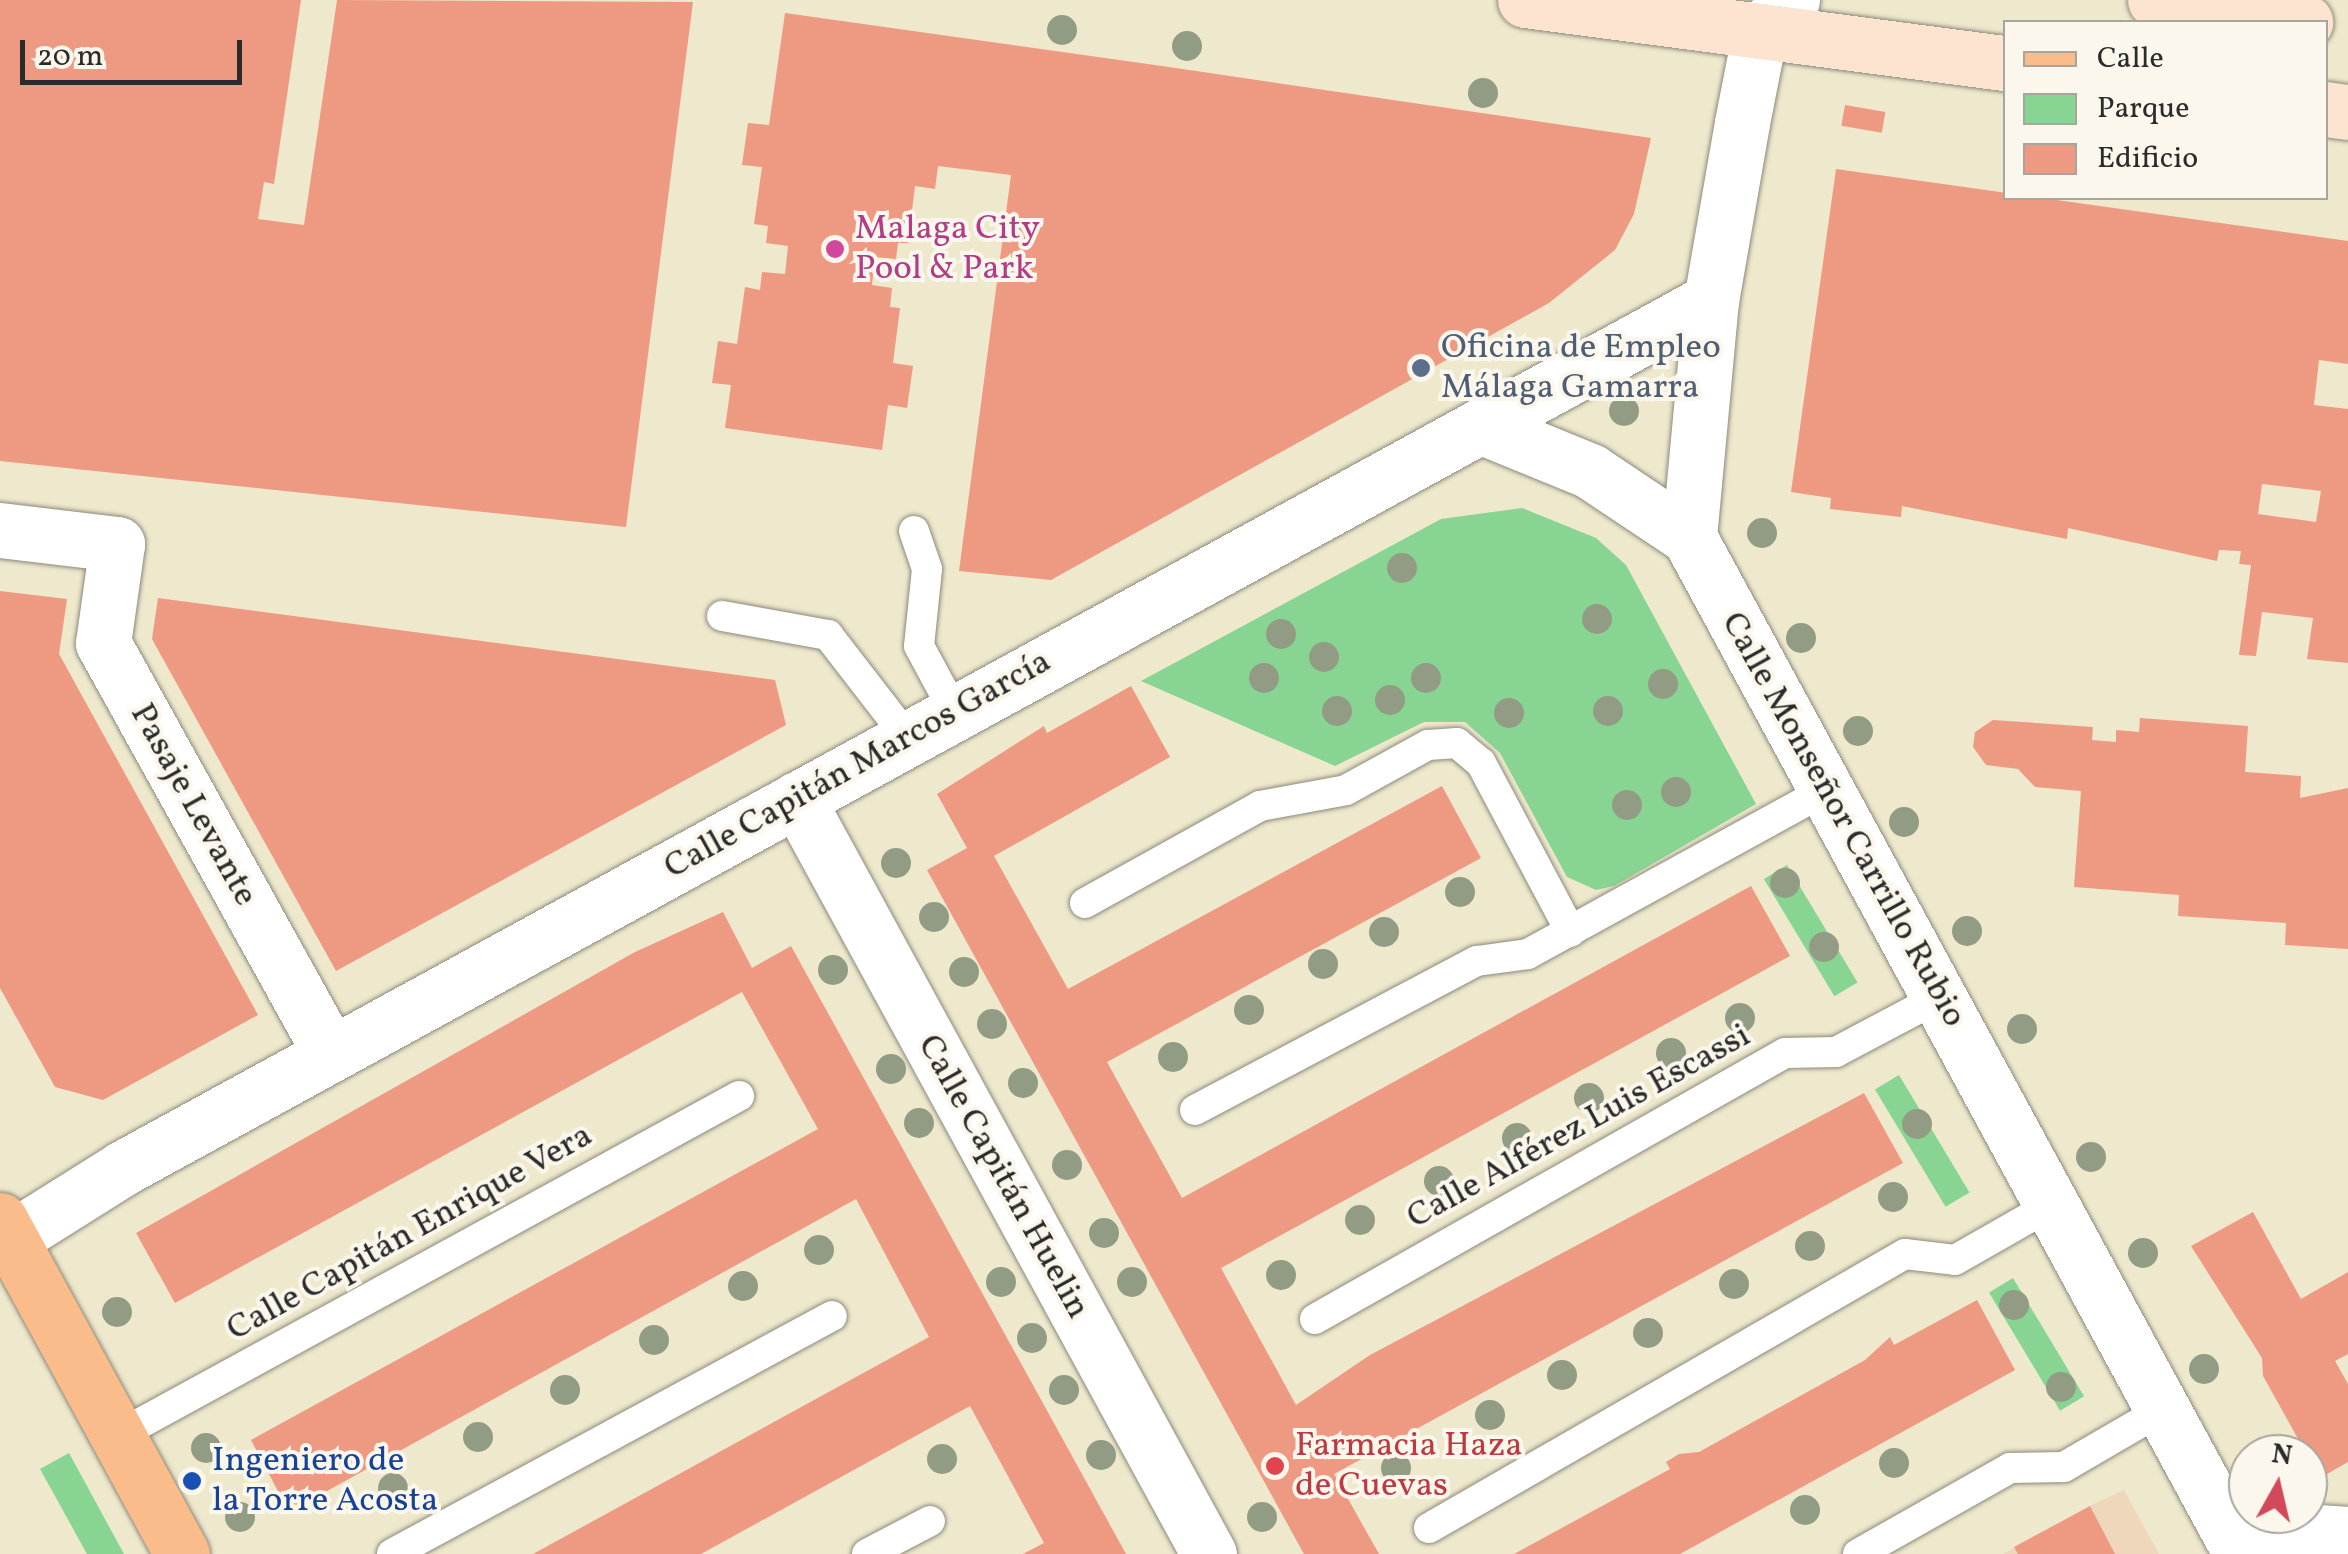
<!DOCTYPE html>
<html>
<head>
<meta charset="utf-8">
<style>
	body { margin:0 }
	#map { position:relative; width:2348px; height:1554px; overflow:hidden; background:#eee8cd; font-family:Vollkorn,serif }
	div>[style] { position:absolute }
	.built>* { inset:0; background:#eed7bb }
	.green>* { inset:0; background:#88d593; transform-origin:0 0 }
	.building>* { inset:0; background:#ee9982; transform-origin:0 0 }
	.roads { filter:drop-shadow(0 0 2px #8c8a7c) drop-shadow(0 0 2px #8c8a7c) }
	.lane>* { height:30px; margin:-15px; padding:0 15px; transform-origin:15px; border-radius:15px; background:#fff }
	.street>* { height:55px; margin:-27.5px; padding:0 27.5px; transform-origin:27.5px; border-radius:27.5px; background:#fff }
	.secondary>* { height:55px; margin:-27.5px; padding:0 27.5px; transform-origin:27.5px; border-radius:27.5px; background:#fde4d0 }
	.primary>* { height:55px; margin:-27.5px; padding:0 27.5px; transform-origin:27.5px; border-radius:27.5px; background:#f9bc8a }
	.trees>* { width:30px; height:30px; margin:-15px; border-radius:50%; background:#929c85 }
	.dots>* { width:28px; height:28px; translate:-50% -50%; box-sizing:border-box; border:5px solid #fbf7ec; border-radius:50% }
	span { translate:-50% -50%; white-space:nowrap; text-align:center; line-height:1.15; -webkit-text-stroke:8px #fbf7ec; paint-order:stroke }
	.hotel-label { font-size:35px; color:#b23c85 }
	.left { translate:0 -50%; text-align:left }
	.service-label { font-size:35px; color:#4e5e75 }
	.street-label { font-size:35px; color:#2b2b2b }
	.health-label { font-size:35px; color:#be3a42 }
	.transit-label { font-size:35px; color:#164399 }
	.legend { position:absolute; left:2003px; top:20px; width:325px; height:180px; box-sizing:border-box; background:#fbf7ec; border:2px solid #a8a59f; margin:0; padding:12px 18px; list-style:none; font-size:30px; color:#2b2b2b }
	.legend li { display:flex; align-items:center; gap:20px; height:50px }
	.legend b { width:50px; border:2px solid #a8a59f }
	.north { position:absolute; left:2228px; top:1434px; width:100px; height:100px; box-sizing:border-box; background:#fbf7ec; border:2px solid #a8a59f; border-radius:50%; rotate:8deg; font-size:28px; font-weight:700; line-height:40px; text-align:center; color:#2b2b2b }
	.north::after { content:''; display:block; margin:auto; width:35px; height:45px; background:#d1495b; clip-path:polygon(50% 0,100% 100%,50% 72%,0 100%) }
	.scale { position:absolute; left:20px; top:40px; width:222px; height:45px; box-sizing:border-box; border:5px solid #2b2b2b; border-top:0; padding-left:12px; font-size:30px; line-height:35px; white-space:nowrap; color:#2b2b2b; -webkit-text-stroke:8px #fbf7ec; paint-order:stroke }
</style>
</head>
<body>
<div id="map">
	<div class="built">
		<i style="clip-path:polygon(2124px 1490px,2159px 1554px,2003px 1554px,2090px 1506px)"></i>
	</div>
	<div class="green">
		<i style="clip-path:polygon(1522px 508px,1596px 538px,1626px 565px,1756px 804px,1614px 886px,1596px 890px,1567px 877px,1500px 753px,1465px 722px,1424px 722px,1335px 766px,1141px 681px,1441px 519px)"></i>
		<i style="left:1787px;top:865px;width:137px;height:27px;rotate:59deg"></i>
		<i style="left:1899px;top:1075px;width:137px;height:28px;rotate:59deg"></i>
		<i style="left:2013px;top:1278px;width:138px;height:28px;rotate:59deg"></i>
		<i style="clip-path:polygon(69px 1453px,124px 1554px,87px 1554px,40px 1469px)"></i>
	</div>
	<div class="building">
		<i style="clip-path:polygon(0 0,301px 0,274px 184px,264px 182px,258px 219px,304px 225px,337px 0,693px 2px,626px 527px,0 461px)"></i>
		<i style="clip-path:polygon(785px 13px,1169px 67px,1651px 138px,1634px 214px,1615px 250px,1549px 303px,1051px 580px,959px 571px,1011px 175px,938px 166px,935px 189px,915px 186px,908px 243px,898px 243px,896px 259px,875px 257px,872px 285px,892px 288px,890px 307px,900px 308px,893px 363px,913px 366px,907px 408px,888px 405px,882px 450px,725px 428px,731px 385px,712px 383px,718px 341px,737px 344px,745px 287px,760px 290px,762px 272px,785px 274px,788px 246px,766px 243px,768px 226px,754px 224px,762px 167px,742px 165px,748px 123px,769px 125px)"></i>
		<i style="left:1845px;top:105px;width:41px;height:21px;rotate:10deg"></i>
		<i style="clip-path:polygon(evenodd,1836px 169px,2348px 241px,2348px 364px,2319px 360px,2314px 405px,2348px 409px,2348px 663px,2307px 659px,2313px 618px,2262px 612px,2256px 656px,2239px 655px,2251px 565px,2239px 564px,2241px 551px,2219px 550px,2217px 561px,2068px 528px,2067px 539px,1902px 506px,1901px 517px,1830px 509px,1831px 498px,1791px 492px,1836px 169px,2262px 484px,2321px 491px,2316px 522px,2258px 514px,2262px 484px)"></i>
		<i style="clip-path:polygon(0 591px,67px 599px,59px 654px,258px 1015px,103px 1100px,55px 1087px,0 988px)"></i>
		<i style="clip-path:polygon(158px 598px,775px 680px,786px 725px,336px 971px,152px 639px)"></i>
		<i style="clip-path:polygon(1131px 686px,1170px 757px,994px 856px,1068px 989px,1442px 786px,1481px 858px,1107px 1062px,1182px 1198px,1751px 886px,1790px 956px,1221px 1268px,1296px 1405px,1370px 1355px,1864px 1093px,1903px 1163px,1334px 1474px,1379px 1554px,1304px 1554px,927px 870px,967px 848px,937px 794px,1044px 726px,1047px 733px)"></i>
		<i style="clip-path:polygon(2140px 718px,2248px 726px,2245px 772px,2301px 776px,2300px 798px,2348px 788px,2348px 949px,2285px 945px,2286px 923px,2178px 916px,2179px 895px,2074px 887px,2081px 791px,2035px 787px,2018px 769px,1986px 765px,1973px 747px,1975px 732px,1993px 720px,2093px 727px,2092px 740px,2116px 742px,2116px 730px,2139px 732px)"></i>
		<i style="clip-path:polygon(723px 912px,752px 968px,791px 946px,1126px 1554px,1023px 1554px,1044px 1543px,970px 1406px,701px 1554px,533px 1554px,929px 1337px,856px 1199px,289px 1512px,251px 1440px,818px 1129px,742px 992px,175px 1303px,136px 1233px,635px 952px)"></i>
		<i style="clip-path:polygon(2253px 1212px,2301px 1299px,2348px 1272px,2348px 1354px,2335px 1361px,2348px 1384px,2348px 1462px,2320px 1478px,2263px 1376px,2262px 1358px,2191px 1246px)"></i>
		<i style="clip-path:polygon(1977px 1300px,2015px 1370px,1680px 1554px,1514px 1554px,1670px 1469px,1666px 1462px,1679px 1454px,1699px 1452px,1865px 1360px,1890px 1337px,1894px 1345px)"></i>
		<i style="clip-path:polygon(2090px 1506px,2115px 1554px,2018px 1554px,2014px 1547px)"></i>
	</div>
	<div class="roads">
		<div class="lane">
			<i style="left:914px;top:531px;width:40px;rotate:71.1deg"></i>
			<i style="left:927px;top:569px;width:77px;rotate:95.9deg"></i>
			<i style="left:919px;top:646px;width:74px;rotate:61.7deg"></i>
			<i style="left:722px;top:616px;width:108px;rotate:10.2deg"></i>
			<i style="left:828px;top:635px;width:128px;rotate:52.3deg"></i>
			<i style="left:1085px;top:903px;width:200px;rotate:-29deg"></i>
			<i style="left:1260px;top:806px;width:87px;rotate:-10.5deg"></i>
			<i style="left:1346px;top:790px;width:94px;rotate:-28.8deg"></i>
			<i style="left:1428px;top:745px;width:29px;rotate:-4deg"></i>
			<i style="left:1457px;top:743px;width:31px;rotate:40deg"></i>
			<i style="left:1481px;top:763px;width:191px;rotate:62deg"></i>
			<i style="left:1195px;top:1110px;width:319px;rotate:-27.9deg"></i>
			<i style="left:1477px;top:961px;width:51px;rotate:-7.8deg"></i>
			<i style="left:1528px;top:954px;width:339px;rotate:-28.8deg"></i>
			<i style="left:1315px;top:1319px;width:540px;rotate:-29.51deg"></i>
			<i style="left:1785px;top:1053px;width:51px;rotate:-1.1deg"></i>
			<i style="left:1836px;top:1052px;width:118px;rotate:-27.9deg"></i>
			<i style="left:117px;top:1436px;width:709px;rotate:-28.66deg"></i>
			<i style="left:1429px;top:1528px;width:549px;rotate:-29.93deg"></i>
			<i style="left:1905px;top:1254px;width:50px;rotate:6.8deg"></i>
			<i style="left:1955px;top:1260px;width:113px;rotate:-29.7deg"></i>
			<i style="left:392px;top:1554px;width:500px;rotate:-28.41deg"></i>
			<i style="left:867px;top:1554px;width:71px;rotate:-27.6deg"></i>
			<i style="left:1858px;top:1554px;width:175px;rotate:-29.5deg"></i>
			<i style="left:2010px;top:1468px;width:54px;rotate:-1.1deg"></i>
			<i style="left:2064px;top:1467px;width:113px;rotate:-30.2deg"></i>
		</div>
		<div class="street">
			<i style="left:1792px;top:0;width:45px;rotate:135.9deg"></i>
			<i style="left:1760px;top:31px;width:94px;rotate:101.1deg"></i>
			<i style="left:1742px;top:123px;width:180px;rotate:99.9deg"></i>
			<i style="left:1711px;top:300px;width:238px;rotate:95.3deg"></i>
			<i style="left:1689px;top:537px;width:1157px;rotate:61.51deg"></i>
			<i style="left:1480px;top:426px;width:119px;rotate:22.2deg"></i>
			<i style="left:1590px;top:471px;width:119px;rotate:33.7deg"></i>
			<i style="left:0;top:530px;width:118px;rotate:6.8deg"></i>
			<i style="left:117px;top:544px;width:100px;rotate:98deg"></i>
			<i style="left:103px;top:643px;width:470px;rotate:61deg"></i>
			<i style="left:797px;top:799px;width:860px;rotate:61.38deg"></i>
			<i style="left:10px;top:1239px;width:133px;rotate:-32.1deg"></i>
			<i style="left:123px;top:1168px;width:1810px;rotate:-28.66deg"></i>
			<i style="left:2251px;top:1514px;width:27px;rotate:33deg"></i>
			<i style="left:2274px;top:1529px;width:74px;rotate:3.9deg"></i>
		</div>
		<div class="secondary">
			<i style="left:1525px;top:0;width:485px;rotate:7.5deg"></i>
			<i style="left:2155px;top:0;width:152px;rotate:8.3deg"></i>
			<i style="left:2326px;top:109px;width:22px;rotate:8deg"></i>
		</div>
		<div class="primary">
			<i style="left:0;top:1220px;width:380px;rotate:61.4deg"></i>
		</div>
	</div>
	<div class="trees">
		<i style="left:1062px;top:30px"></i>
		<i style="left:1187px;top:46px"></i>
		<i style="left:1483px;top:93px"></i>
		<i style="left:1624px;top:411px"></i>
		<i style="left:1762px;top:533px"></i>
		<i style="left:1402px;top:568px"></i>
		<i style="left:1597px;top:619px"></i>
		<i style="left:1281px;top:634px"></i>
		<i style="left:1801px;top:638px"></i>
		<i style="left:1324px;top:657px"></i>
		<i style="left:1264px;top:678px"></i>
		<i style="left:1426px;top:678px"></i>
		<i style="left:1663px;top:684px"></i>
		<i style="left:1390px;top:700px"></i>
		<i style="left:1337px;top:711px"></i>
		<i style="left:1608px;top:711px"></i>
		<i style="left:1509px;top:713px"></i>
		<i style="left:1858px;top:731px"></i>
		<i style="left:1676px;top:792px"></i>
		<i style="left:1627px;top:805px"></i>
		<i style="left:1904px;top:822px"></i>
		<i style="left:896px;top:863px"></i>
		<i style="left:1785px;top:883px"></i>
		<i style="left:1460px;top:892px"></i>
		<i style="left:934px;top:917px"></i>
		<i style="left:1967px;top:931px"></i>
		<i style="left:1384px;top:932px"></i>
		<i style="left:1824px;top:947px"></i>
		<i style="left:1323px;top:964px"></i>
		<i style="left:833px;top:970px"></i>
		<i style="left:964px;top:972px"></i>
		<i style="left:1249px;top:1010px"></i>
		<i style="left:1740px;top:1018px"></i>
		<i style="left:992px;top:1024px"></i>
		<i style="left:2022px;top:1029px"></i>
		<i style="left:1671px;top:1053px"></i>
		<i style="left:1173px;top:1057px"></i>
		<i style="left:891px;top:1069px"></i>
		<i style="left:1023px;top:1083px"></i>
		<i style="left:1589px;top:1098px"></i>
		<i style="left:919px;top:1123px"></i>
		<i style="left:1917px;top:1124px"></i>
		<i style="left:1517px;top:1138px"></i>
		<i style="left:2091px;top:1157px"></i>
		<i style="left:1067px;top:1165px"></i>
		<i style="left:1439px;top:1181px"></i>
		<i style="left:1893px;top:1197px"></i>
		<i style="left:1360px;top:1220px"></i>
		<i style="left:1104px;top:1233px"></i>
		<i style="left:1810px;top:1246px"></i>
		<i style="left:819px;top:1250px"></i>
		<i style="left:2143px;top:1253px"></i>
		<i style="left:1281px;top:1275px"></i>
		<i style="left:1001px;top:1282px"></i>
		<i style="left:1132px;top:1282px"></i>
		<i style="left:1734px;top:1284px"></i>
		<i style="left:743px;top:1286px"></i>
		<i style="left:2014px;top:1305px"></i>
		<i style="left:117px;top:1312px"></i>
		<i style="left:1648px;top:1333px"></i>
		<i style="left:1032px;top:1338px"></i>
		<i style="left:654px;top:1340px"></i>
		<i style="left:2204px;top:1369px"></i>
		<i style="left:1562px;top:1375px"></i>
		<i style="left:2061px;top:1387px"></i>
		<i style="left:565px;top:1390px"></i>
		<i style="left:1064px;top:1390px"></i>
		<i style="left:1490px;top:1415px"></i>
		<i style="left:478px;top:1437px"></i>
		<i style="left:206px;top:1448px"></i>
		<i style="left:1101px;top:1455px"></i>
		<i style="left:942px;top:1459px"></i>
		<i style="left:1894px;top:1463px"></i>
		<i style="left:1396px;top:1468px"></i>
		<i style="left:393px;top:1488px"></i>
		<i style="left:1805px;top:1510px"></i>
		<i style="left:240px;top:1517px"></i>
		<i style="left:1262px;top:1517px"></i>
	</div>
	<div class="dots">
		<i style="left:835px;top:249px;background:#d1479c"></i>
		<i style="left:1421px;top:368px;background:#5c6f8a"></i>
		<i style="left:1275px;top:1466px;background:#e0444e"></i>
		<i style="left:192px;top:1481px;background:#1a4fb4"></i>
	</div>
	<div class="hotel-label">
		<span class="left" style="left:855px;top:249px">Malaga City<br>Pool &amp; Park</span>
	</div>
	<div class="service-label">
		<span class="left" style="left:1441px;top:368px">Oficina de Empleo<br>Málaga Gamarra</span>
	</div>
	<div class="street-label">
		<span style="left:858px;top:765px;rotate:-29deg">Calle Capitán Marcos García</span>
		<span style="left:193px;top:805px;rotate:61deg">Pasaje Levante</span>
		<span style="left:1843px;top:820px;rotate:61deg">Calle Monseñor Carrillo Rubio</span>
		<span style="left:1579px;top:1127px;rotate:-29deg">Calle Alférez Luis Escassi</span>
		<span style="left:1003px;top:1177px;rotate:61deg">Calle Capitán Huelin</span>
		<span style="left:410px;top:1233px;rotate:-29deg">Calle Capitán Enrique Vera</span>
	</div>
	<div class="health-label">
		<span class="left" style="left:1295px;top:1466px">Farmacia Haza<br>de Cuevas</span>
	</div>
	<div class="transit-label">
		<span class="left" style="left:212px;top:1481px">Ingeniero de<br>la Torre Acosta</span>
	</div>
	<ul class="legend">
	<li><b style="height:12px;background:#f9bc8a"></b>Calle</li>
	<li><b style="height:28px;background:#88d593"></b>Parque</li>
	<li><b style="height:28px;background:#ee9982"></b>Edificio</li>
	</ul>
	<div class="north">N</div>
	<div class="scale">20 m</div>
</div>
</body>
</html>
